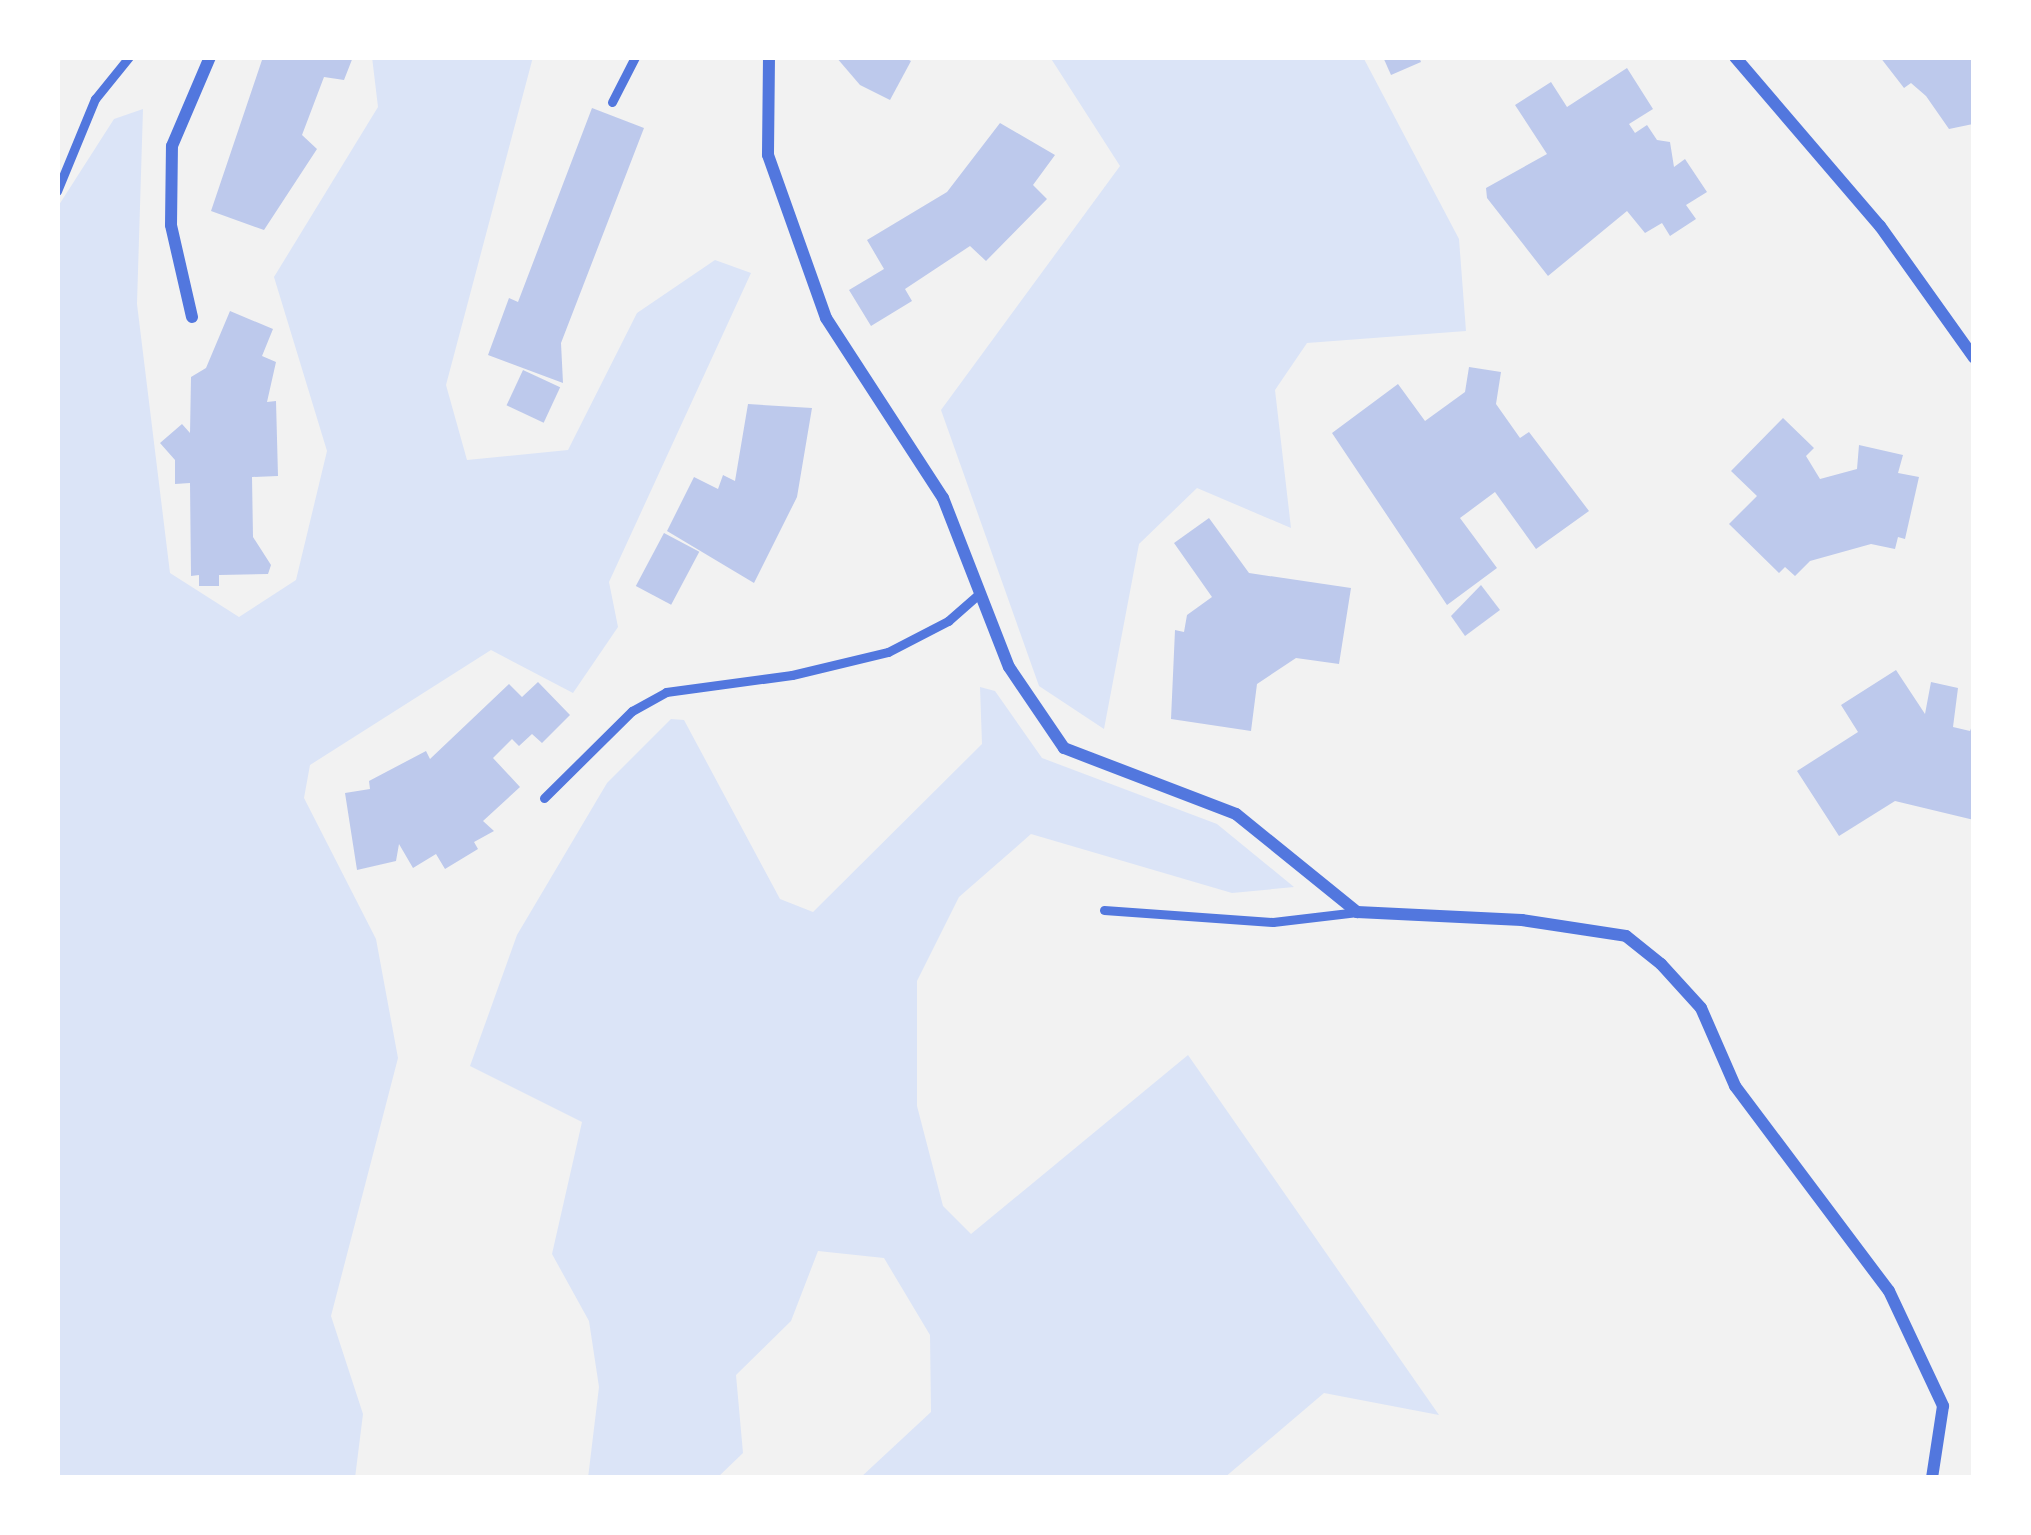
<!DOCTYPE html>
<html>
<head>
<meta charset="utf-8">
<style>
	body { margin:0 }
	#map { position:relative; width:2031px; height:1535px; overflow:hidden; background:#f2f2f2; font-family:"Playfair Display",serif }
	div>[style] { position:absolute }
	.green>* { inset:0; background:#dbe4f7 }
	.building>* { inset:0; background:#bdc9ec; transform-origin:0 0 }
	.service>* { height:9px; margin:-4.5px; padding:0 4.5px; transform-origin:4.5px; border-radius:4.5px; background:#5277de }
	.minor>* { height:12px; margin:-6px; padding:0 6px; transform-origin:6px; border-radius:6px; background:#5277de }
	span { translate:-50% -50%; white-space:nowrap; text-align:center; line-height:1.15; -webkit-text-stroke:10px #fff; paint-order:stroke }
	.frame { position:absolute; inset:0; border:60px solid #fff; pointer-events:none }
</style>
</head>
<body>
<div id="map">
	<div class="green">
		<i style="clip-path:polygon(372px 57px,533px 57px,446px 385px,467px 460px,568px 450px,637px 313px,715px 260px,751px 273px,609px 582px,618px 627px,573px 693px,491px 650px,310px 765px,304px 798px,376px 939px,398px 1058px,331px 1316px,363px 1414px,355px 1478px,57px 1478px,57px 208px,114px 119px,143px 109px,137px 304px,170px 573px,239px 617px,296px 580px,327px 451px,274px 277px,378px 107px)"></i>
		<i style="clip-path:polygon(1050px 57px,1363px 57px,1459px 239px,1466px 331px,1307px 343px,1275px 390px,1291px 528px,1197px 488px,1139px 544px,1104px 729px,1039px 686px,941px 410px,1120px 166px)"></i>
		<i style="clip-path:polygon(980px 687px,995px 691px,1042px 758px,1217px 824px,1294px 887px,1232px 893px,1031px 834px,959px 897px,917px 981px,917px 1106px,943px 1206px,971px 1234px,1188px 1055px,1439px 1415px,1324px 1393px,1224px 1478px,860px 1478px,931px 1412px,930px 1335px,884px 1258px,818px 1251px,791px 1321px,736px 1375px,743px 1453px,717px 1478px,588px 1478px,599px 1387px,589px 1321px,552px 1254px,582px 1122px,470px 1066px,517px 935px,607px 783px,671px 719px,684px 720px,780px 899px,813px 912px,982px 744px)"></i>
	</div>
	<div class="building">
		<i style="clip-path:polygon(263px 57px,353px 57px,344px 80px,324px 77px,302px 135px,317px 149px,264px 230px,211px 211px)"></i>
		<i style="clip-path:polygon(836px 57px,903px 57px,911px 61px,890px 100px,860px 85px)"></i>
		<i style="clip-path:polygon(1383px 57px,1419px 57px,1421px 62px,1391px 75px)"></i>
		<i style="clip-path:polygon(1880px 57px,1974px 57px,1973px 124px,1949px 129px,1926px 96px,1911px 83px,1904px 88px)"></i>
		<i style="clip-path:polygon(1627px 68px,1653px 109px,1629px 124px,1635px 133px,1647px 125px,1657px 140px,1670px 142px,1674px 167px,1685px 159px,1707px 192px,1686px 205px,1696px 219px,1670px 236px,1662px 223px,1645px 233px,1627px 211px,1548px 276px,1487px 198px,1486px 188px,1547px 154px,1515px 105px,1551px 82px,1567px 107px)"></i>
		<i style="clip-path:polygon(592px 108px,644px 128px,561px 343px,563px 383px,488px 355px,509px 298px,518px 302px)"></i>
		<i style="clip-path:polygon(1000px 123px,1055px 155px,1033px 185px,1047px 199px,986px 261px,970px 246px,905px 289px,912px 301px,871px 326px,849px 290px,884px 269px,867px 240px,947px 192px)"></i>
		<i style="clip-path:polygon(230px 311px,273px 329px,262px 356px,276px 362px,267px 402px,276px 401px,278px 476px,252px 477px,253px 537px,271px 565px,268px 574px,219px 575px,219px 586px,199px 586px,199px 575px,191px 576px,190px 483px,175px 484px,175px 460px,160px 443px,182px 424px,190px 433px,191px 377px,206px 368px)"></i>
		<i style="clip-path:polygon(1469px 367px,1501px 372px,1496px 404px,1520px 438px,1529px 432px,1589px 511px,1536px 549px,1495px 492px,1460px 518px,1497px 568px,1447px 605px,1332px 433px,1398px 384px,1425px 421px,1465px 392px)"></i>
		<i style="left:523px;top:370px;width:41px;height:39px;rotate:25deg"></i>
		<i style="clip-path:polygon(748px 404px,812px 408px,797px 497px,754px 583px,667px 531px,694px 477px,718px 489px,723px 475px,735px 481px)"></i>
		<i style="clip-path:polygon(1783px 418px,1814px 448px,1806px 456px,1820px 479px,1857px 469px,1859px 445px,1903px 455px,1898px 473px,1919px 477px,1905px 539px,1898px 537px,1895px 549px,1871px 544px,1810px 561px,1795px 576px,1785px 567px,1779px 573px,1729px 524px,1757px 496px,1731px 471px)"></i>
		<i style="clip-path:polygon(1209px 518px,1249px 573px,1351px 588px,1339px 664px,1296px 658px,1257px 684px,1251px 731px,1171px 719px,1175px 630px,1184px 632px,1187px 615px,1212px 597px,1174px 543px)"></i>
		<i style="left:664px;top:533px;width:40px;height:60px;rotate:28deg"></i>
		<i style="clip-path:polygon(1481px 585px,1500px 610px,1465px 636px,1451px 616px)"></i>
		<i style="clip-path:polygon(1896px 670px,1925px 714px,1931px 682px,1958px 688px,1953px 727px,1970px 731px,1974px 721px,1974px 820px,1895px 801px,1839px 836px,1797px 771px,1858px 732px,1841px 705px)"></i>
		<i style="clip-path:polygon(538px 682px,570px 715px,542px 743px,532px 734px,519px 746px,512px 739px,493px 758px,520px 787px,483px 821px,494px 831px,474px 842px,478px 849px,445px 869px,436px 854px,413px 868px,399px 844px,396px 861px,357px 870px,345px 793px,370px 789px,369px 781px,426px 751px,430px 759px,509px 684px,522px 697px)"></i>
	</div>
	<div class="service">
		<i style="left:612px;top:102px;width:51px;rotate:-62.9deg"></i>
		<i style="left:57px;top:191px;width:100px;rotate:-67.6deg"></i>
		<i style="left:95px;top:99px;width:54px;rotate:-51deg"></i>
		<i style="left:544px;top:798px;width:124px;rotate:-44.7deg"></i>
		<i style="left:632px;top:711px;width:39px;rotate:-29deg"></i>
		<i style="left:666px;top:692px;width:127px;rotate:-7.7deg"></i>
		<i style="left:792px;top:675px;width:99px;rotate:-13.5deg"></i>
		<i style="left:888px;top:652px;width:68px;rotate:-27.3deg"></i>
		<i style="left:948px;top:621px;width:43px;rotate:-41.2deg"></i>
		<i style="left:1104px;top:910px;width:169px;rotate:4.1deg"></i>
		<i style="left:1273px;top:922px;width:85px;rotate:-6.8deg"></i>
	</div>
	<div class="minor">
		<i style="left:769px;top:57px;width:98px;rotate:90.6deg"></i>
		<i style="left:768px;top:155px;width:173px;rotate:70.4deg"></i>
		<i style="left:826px;top:318px;width:215px;rotate:57deg"></i>
		<i style="left:943px;top:498px;width:181px;rotate:68.7deg"></i>
		<i style="left:1009px;top:667px;width:98px;rotate:55.8deg"></i>
		<i style="left:1064px;top:748px;width:184px;rotate:21deg"></i>
		<i style="left:1236px;top:814px;width:156px;rotate:39deg"></i>
		<i style="left:1357px;top:912px;width:165px;rotate:2.8deg"></i>
		<i style="left:1522px;top:920px;width:105px;rotate:8.7deg"></i>
		<i style="left:1626px;top:936px;width:45px;rotate:38.7deg"></i>
		<i style="left:1661px;top:964px;width:59px;rotate:47.7deg"></i>
		<i style="left:1701px;top:1008px;width:85px;rotate:66.4deg"></i>
		<i style="left:1735px;top:1086px;width:256px;rotate:53.1deg"></i>
		<i style="left:1889px;top:1291px;width:127px;rotate:64.8deg"></i>
		<i style="left:1943px;top:1406px;width:73px;rotate:98.7deg"></i>
		<i style="left:1735px;top:57px;width:223px;rotate:49.4deg"></i>
		<i style="left:1880px;top:226px;width:162px;rotate:54.5deg"></i>
		<i style="left:192px;top:317px;width:94px;rotate:-102.9deg"></i>
		<i style="left:171px;top:225px;width:79px;rotate:-89.3deg"></i>
		<i style="left:172px;top:146px;width:97px;rotate:-66.9deg"></i>
	</div>
	<div class="frame"></div>
</div>
</body>
</html>
